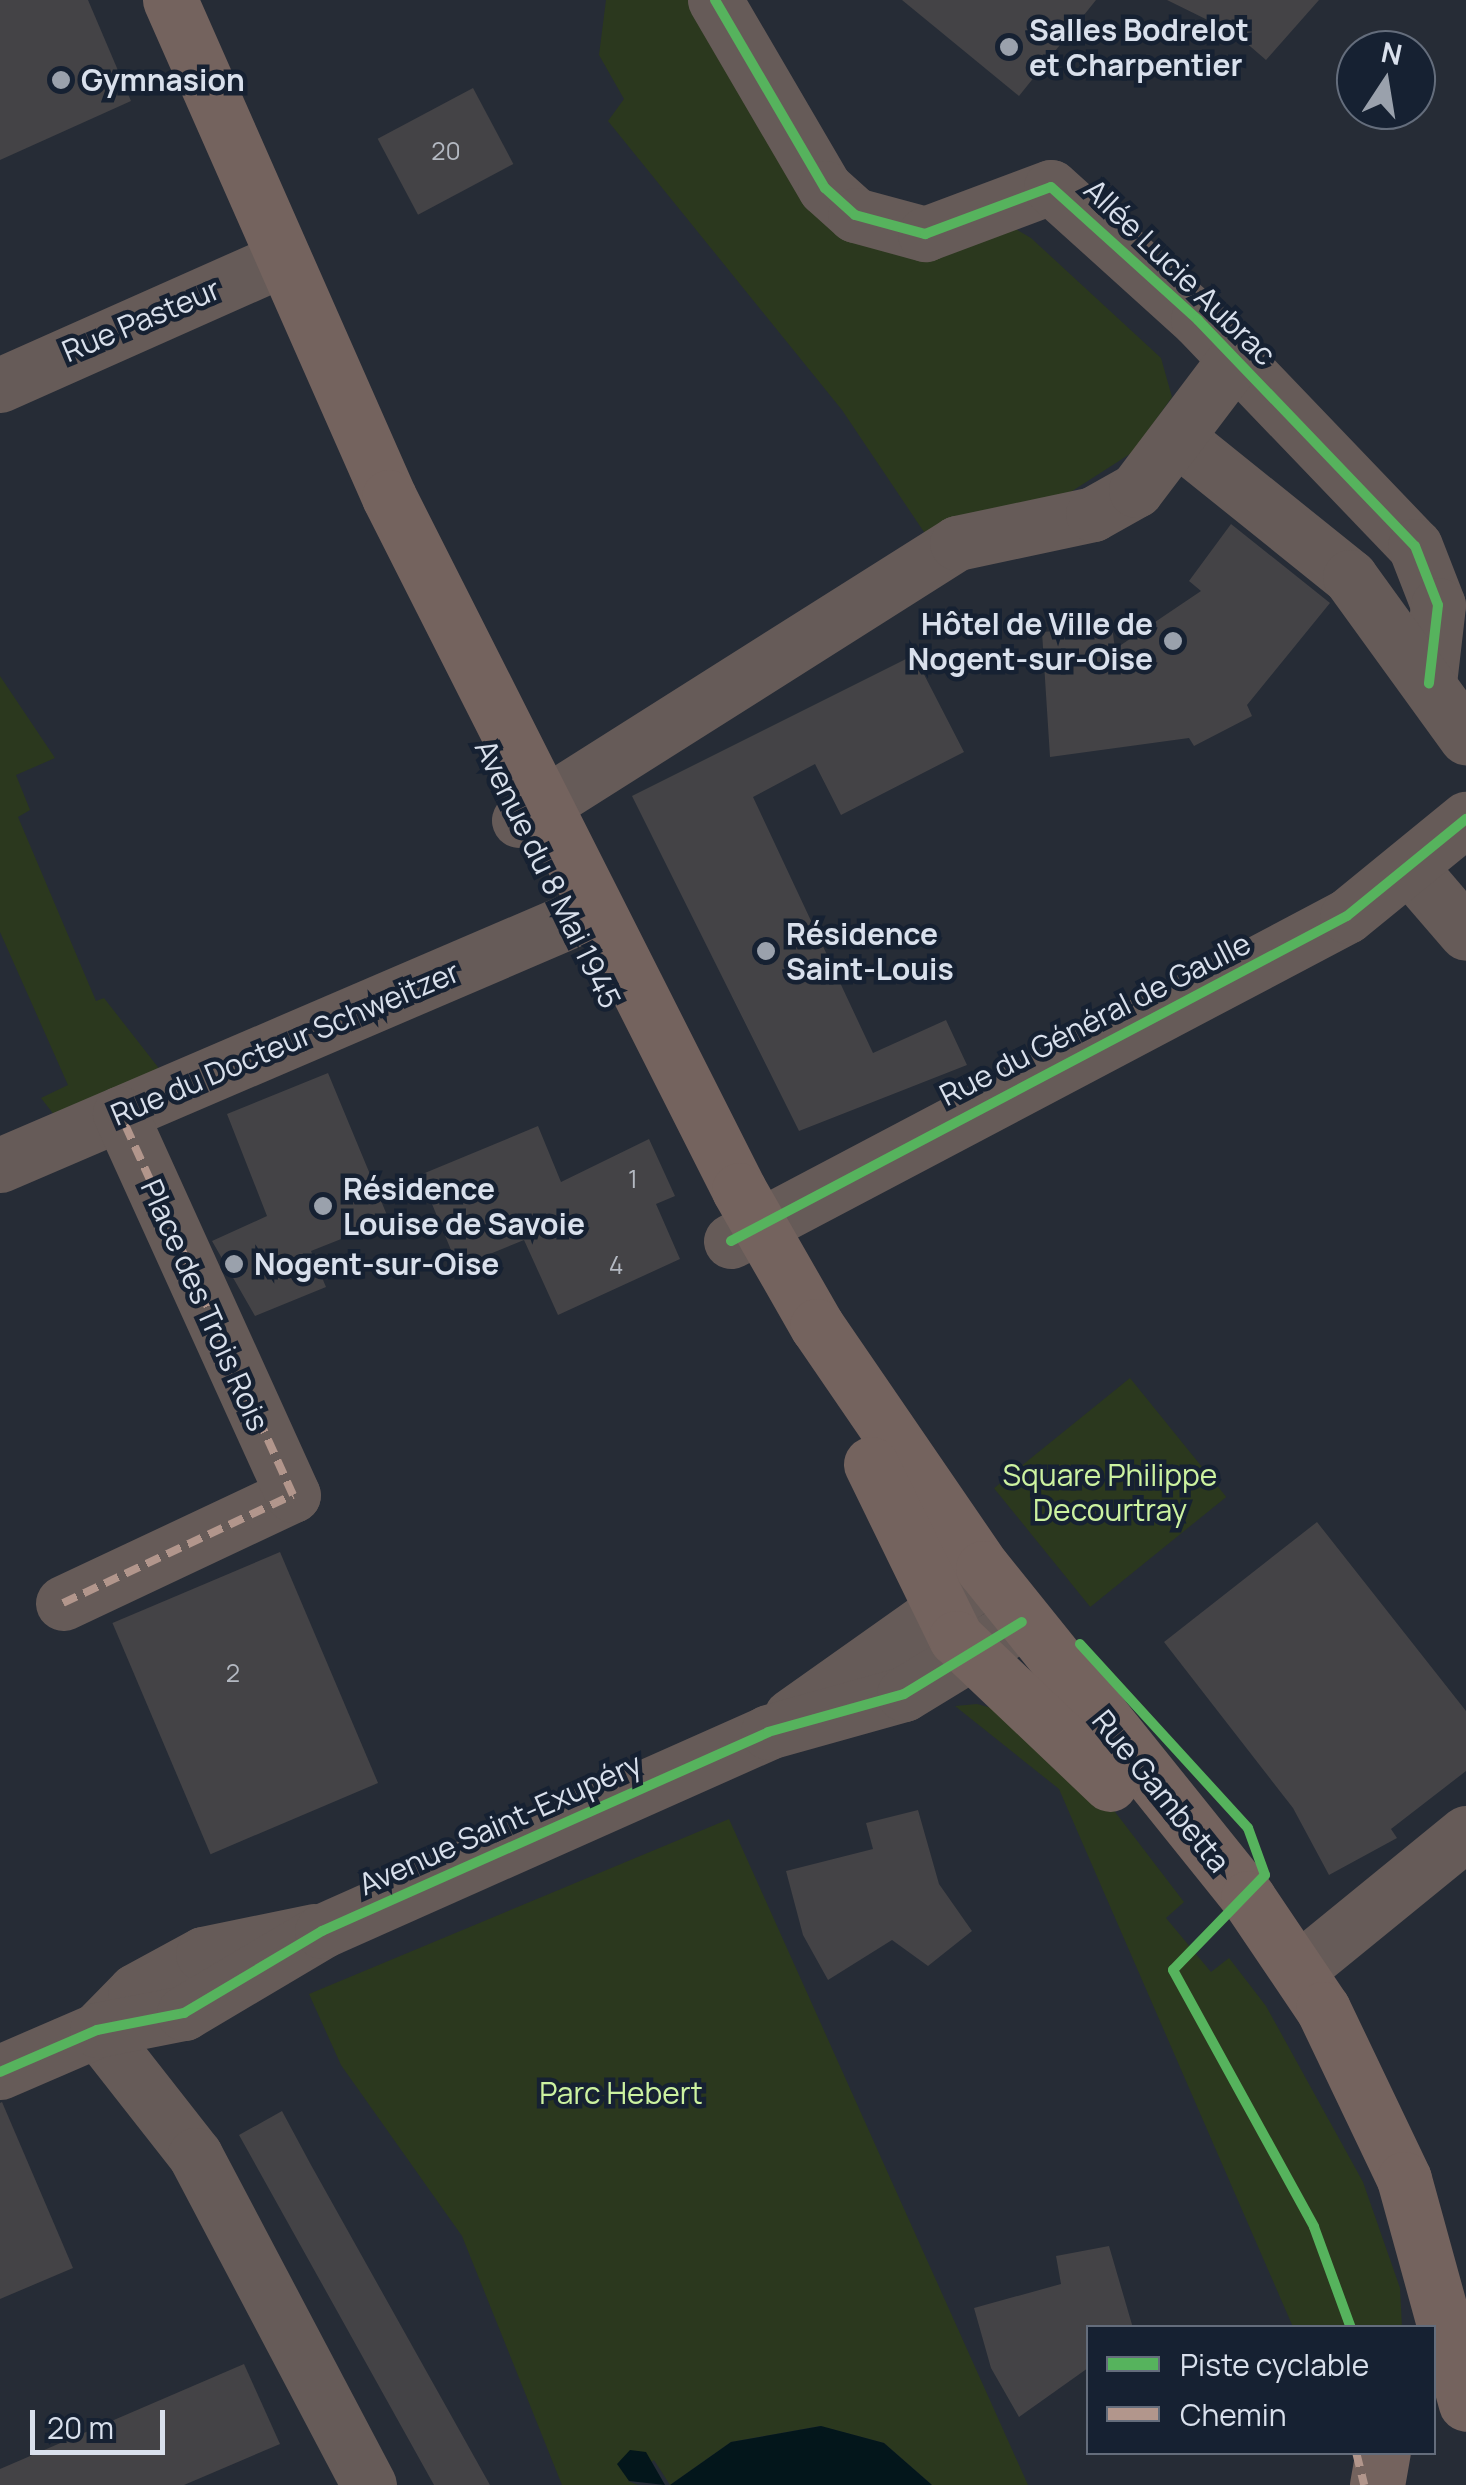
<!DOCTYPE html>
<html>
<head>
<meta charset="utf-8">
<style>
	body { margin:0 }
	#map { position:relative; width:1466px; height:2485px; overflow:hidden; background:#262c36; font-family:Manrope,sans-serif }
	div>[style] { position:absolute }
	.green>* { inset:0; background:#2b381e; transform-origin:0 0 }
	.water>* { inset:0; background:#03161b }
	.building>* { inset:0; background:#444346; transform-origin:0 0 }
	.minor>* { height:55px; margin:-27.5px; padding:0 27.5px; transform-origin:27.5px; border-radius:27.5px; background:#665b58 }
	.major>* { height:55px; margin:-27.5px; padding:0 27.5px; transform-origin:27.5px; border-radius:27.5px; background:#74635e }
	.quiet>* { height:8px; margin-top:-4px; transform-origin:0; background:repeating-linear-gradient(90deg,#b2968c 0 15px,transparent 0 23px) }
	.cycleway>* { height:10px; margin:-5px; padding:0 5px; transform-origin:5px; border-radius:5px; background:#56b35d }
	.dots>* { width:28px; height:28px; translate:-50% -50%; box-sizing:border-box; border:5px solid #162132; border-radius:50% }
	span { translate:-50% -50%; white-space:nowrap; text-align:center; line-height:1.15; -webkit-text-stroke:9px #162132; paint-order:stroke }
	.number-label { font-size:25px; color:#b4b9c2 }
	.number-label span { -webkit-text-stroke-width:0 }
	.poi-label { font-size:30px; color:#d9e0ec; font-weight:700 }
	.left { translate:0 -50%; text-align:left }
	.right { translate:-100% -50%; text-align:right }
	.street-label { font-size:30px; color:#d9e0ec }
	.park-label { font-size:30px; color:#ccf2a0 }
	.legend { position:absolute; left:1086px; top:2325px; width:350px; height:130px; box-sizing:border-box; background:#162132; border:2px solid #646d7c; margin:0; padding:12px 18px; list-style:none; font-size:30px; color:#d9e0ec }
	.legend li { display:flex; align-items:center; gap:20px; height:50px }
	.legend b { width:50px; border:2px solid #646d7c }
	.north { position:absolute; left:1336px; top:30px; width:100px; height:100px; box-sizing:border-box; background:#162132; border:2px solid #646d7c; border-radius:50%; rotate:12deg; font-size:28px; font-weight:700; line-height:40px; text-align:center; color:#d9e0ec }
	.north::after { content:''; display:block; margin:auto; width:35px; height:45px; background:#9aa1ac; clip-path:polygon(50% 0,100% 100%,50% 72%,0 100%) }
	.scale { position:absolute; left:30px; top:2410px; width:135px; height:45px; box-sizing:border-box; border:5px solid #d9e0ec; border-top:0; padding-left:12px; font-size:30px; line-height:35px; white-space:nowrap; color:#d9e0ec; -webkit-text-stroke:8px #162132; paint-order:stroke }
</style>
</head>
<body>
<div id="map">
	<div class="green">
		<i style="clip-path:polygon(606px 0,715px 0,840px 204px,980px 208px,1031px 238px,1161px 358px,1172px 397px,1133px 452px,1066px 495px,928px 538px,842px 410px,608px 121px,624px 99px,599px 55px)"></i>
		<i style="clip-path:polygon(0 676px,55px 758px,16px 775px,30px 810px,18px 817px,96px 1001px,104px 998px,161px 1071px,55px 1116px,41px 1098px,68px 1085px,0 932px)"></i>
		<i style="left:1130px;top:1378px;width:153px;height:175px;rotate:51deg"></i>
		<i style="clip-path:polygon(977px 1704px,1014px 1714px,1083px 1770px,1184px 1902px,1166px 1918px,1211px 1972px,1229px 1958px,1266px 2006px,1363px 2182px,1400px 2288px,1402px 2327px,1293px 2327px,1059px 1789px,955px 1706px)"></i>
		<i style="clip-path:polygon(729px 1819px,1028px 2485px,932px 2485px,884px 2443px,820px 2426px,731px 2442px,670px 2485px,654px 2460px,628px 2481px,638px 2485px,562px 2485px,462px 2236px,341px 2065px,309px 1994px)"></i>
	</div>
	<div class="water">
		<i style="clip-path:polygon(821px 2426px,884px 2443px,932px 2485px,670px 2485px,731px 2442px)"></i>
		<i style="clip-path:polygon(630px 2450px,646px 2452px,665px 2485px,629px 2481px,617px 2464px)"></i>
	</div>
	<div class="building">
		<i style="clip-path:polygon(0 0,88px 0,131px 101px,0 160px)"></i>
		<i style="clip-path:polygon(902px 0,1096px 0,1019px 96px)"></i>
		<i style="clip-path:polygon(1167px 0,1319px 0,1266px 60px,1236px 34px)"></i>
		<i style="left:473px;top:88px;width:86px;height:108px;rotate:62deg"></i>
		<i style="clip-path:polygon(1231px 524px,1330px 603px,1247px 705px,1252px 716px,1194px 746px,1189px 738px,1050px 757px,1042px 632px,1112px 626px,1115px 649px,1201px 591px,1189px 581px)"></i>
		<i style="clip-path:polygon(914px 655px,964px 752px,841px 815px,815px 764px,753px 797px,873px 1053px,946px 1020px,967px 1065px,799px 1131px,632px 796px)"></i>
		<i style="clip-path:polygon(328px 1073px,389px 1220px,311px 1251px,326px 1287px,255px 1316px,212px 1241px,267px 1216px,227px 1114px)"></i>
		<i style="clip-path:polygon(538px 1126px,561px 1182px,649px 1139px,675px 1196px,656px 1204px,680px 1259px,558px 1315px,524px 1240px,458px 1267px,420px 1175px)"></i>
		<i style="clip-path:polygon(1317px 1522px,1466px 1711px,1466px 1771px,1391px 1829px,1397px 1838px,1329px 1875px,1293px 1808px,1164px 1642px)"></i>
		<i style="left:280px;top:1552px;width:251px;height:182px;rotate:67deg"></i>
		<i style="clip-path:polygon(918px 1810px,939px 1884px,972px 1931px,928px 1966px,892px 1940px,828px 1980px,803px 1935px,786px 1871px,873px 1849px,866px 1823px)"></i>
		<i style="clip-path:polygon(2px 2102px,73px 2268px,0 2299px,0 2103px)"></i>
		<i style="clip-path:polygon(282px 2111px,311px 2165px,490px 2485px,434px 2485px,239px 2135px)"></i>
		<i style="clip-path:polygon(1109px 2246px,1133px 2328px,1088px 2328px,1088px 2368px,1019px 2417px,991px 2368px,974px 2308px,1061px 2284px,1056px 2256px)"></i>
		<i style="clip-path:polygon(244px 2364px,280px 2444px,184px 2485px,0 2485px,0 2469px)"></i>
	</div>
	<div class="minor">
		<i style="left:715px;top:0;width:218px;rotate:59.7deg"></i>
		<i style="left:825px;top:188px;width:40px;rotate:42deg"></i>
		<i style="left:855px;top:215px;width:73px;rotate:15.2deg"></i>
		<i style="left:925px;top:234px;width:134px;rotate:-20.5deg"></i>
		<i style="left:1051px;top:187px;width:198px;rotate:42.1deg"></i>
		<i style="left:1198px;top:320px;width:313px;rotate:46.2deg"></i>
		<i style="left:1415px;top:546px;width:63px;rotate:68.7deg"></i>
		<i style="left:1438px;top:605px;width:79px;rotate:96.6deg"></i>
		<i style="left:0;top:385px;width:310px;rotate:-24deg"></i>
		<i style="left:1181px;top:441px;width:217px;rotate:38.8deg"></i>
		<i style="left:1350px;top:577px;width:198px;rotate:54.1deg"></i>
		<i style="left:519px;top:820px;width:518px;rotate:-32.31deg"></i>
		<i style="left:957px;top:543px;width:139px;rotate:-12deg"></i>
		<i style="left:1093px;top:514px;width:49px;rotate:-29.2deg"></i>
		<i style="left:1136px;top:490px;width:166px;rotate:-52.9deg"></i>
		<i style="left:1411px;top:869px;width:84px;rotate:49.3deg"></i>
		<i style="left:0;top:1165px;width:619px;rotate:-23.21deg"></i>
		<i style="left:731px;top:1241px;width:696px;rotate:-27.82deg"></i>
		<i style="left:1347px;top:916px;width:154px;rotate:-39.2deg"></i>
		<i style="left:63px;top:1603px;width:254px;rotate:-25.2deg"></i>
		<i style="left:293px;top:1495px;width:419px;rotate:-114.4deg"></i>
		<i style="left:791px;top:1716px;width:234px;rotate:-35.3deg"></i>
		<i style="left:1299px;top:1969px;width:215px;rotate:-39.2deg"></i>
		<i style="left:97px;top:2030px;width:159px;rotate:51.9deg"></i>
		<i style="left:195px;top:2155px;width:373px;rotate:62.2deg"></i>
		<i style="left:97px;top:2030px;width:54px;rotate:-45.7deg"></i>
		<i style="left:135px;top:1991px;width:77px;rotate:-28.6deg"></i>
		<i style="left:203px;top:1954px;width:113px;rotate:-11.7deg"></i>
		<i style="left:0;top:2072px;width:106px;rotate:-23.4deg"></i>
		<i style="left:97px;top:2030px;width:89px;rotate:-11.1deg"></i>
		<i style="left:184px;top:2013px;width:161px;rotate:-30.7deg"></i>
		<i style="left:322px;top:1931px;width:488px;rotate:-24deg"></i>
		<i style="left:768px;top:1732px;width:141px;rotate:-15.6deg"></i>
		<i style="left:904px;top:1694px;width:138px;rotate:-31.4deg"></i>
	</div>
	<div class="major">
		<i style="left:170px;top:0;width:543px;rotate:66.22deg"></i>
		<i style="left:389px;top:497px;width:776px;rotate:63.2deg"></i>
		<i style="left:739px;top:1190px;width:157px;rotate:60.2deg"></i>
		<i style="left:817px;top:1326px;width:293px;rotate:55.6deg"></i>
		<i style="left:983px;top:1568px;width:423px;rotate:51.2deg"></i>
		<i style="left:1248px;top:1898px;width:134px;rotate:56deg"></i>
		<i style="left:1323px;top:2009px;width:188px;rotate:64.5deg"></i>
		<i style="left:1404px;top:2179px;width:233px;rotate:74.6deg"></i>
		<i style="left:871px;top:1464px;width:194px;rotate:64deg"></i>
		<i style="left:956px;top:1638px;width:212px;rotate:43.5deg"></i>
		<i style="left:1377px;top:2485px;width:34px;rotate:-80deg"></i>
	</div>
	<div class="quiet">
		<i style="left:63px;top:1603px;width:254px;rotate:-25.2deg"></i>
		<i style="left:293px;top:1495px;width:419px;rotate:-114.4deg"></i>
		<i style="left:1356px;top:2452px;width:34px;rotate:76deg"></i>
	</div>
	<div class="cycleway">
		<i style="left:715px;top:0;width:218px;rotate:59.7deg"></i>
		<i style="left:825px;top:188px;width:40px;rotate:42deg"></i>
		<i style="left:855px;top:215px;width:73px;rotate:15.2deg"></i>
		<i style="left:925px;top:234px;width:134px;rotate:-20.5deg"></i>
		<i style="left:1051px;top:187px;width:198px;rotate:42.1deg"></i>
		<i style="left:1198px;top:320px;width:313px;rotate:46.2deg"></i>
		<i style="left:1415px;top:546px;width:63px;rotate:68.7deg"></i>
		<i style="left:1438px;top:605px;width:79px;rotate:96.6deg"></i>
		<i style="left:731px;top:1241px;width:696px;rotate:-27.82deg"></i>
		<i style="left:1347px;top:916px;width:154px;rotate:-39.2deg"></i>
		<i style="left:1080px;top:1644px;width:249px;rotate:47.6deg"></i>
		<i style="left:1248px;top:1828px;width:50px;rotate:70.1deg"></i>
		<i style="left:1265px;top:1875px;width:132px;rotate:134.1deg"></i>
		<i style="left:1173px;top:1970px;width:293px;rotate:61.2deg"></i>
		<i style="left:1314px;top:2227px;width:108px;rotate:69.9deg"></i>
		<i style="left:0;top:2072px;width:106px;rotate:-23.4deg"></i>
		<i style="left:97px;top:2030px;width:89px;rotate:-11.1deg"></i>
		<i style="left:184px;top:2013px;width:161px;rotate:-30.7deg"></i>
		<i style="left:322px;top:1931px;width:488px;rotate:-24deg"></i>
		<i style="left:768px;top:1732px;width:141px;rotate:-15.6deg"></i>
		<i style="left:904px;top:1694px;width:138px;rotate:-31.4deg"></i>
	</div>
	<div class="dots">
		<i style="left:1009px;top:47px;background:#9aa1ac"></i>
		<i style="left:61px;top:80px;background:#9aa1ac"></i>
		<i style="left:1173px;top:641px;background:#9aa1ac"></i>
		<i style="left:766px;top:951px;background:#9aa1ac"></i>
		<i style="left:323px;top:1206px;background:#9aa1ac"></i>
		<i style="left:234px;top:1264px;background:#9aa1ac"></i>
	</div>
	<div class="number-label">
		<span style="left:446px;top:151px">20</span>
		<span style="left:633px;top:1179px">1</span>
		<span style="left:616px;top:1265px">4</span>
		<span style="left:233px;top:1673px">2</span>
	</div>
	<div class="poi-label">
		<span class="left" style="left:1029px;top:47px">Salles Bodrelot<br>et Charpentier</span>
		<span class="left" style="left:81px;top:80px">Gymnasion</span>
		<span class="right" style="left:1153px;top:641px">Hôtel de Ville de<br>Nogent-sur-Oise</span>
		<span class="left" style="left:786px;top:951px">Résidence<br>Saint-Louis</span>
		<span class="left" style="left:343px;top:1206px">Résidence<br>Louise de Savoie</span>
		<span class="left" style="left:254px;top:1264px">Nogent-sur-Oise</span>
	</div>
	<div class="street-label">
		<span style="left:1180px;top:272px;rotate:44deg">Allée Lucie Aubrac</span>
		<span style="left:141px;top:320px;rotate:-23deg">Rue Pasteur</span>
		<span style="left:548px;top:874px;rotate:64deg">Avenue du 8 Mai 1945</span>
		<span style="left:1095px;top:1019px;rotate:-27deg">Rue du Général de Gaulle</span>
		<span style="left:285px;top:1043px;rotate:-23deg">Rue du Docteur Schweitzer</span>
		<span style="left:205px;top:1305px;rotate:66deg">Place des Trois Rois</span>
		<span style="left:1161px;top:1791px;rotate:51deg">Rue Gambetta</span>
		<span style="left:500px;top:1824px;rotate:-24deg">Avenue Saint-Exupéry</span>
	</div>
	<div class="park-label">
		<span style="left:1110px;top:1492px">Square Philippe<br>Decourtray</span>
		<span style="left:621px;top:2093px">Parc Hebert</span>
	</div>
	<ul class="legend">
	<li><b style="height:12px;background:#56b35d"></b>Piste cyclable</li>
	<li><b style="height:12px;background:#b2968c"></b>Chemin</li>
	</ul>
	<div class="north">N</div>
	<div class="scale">20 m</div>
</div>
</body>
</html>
